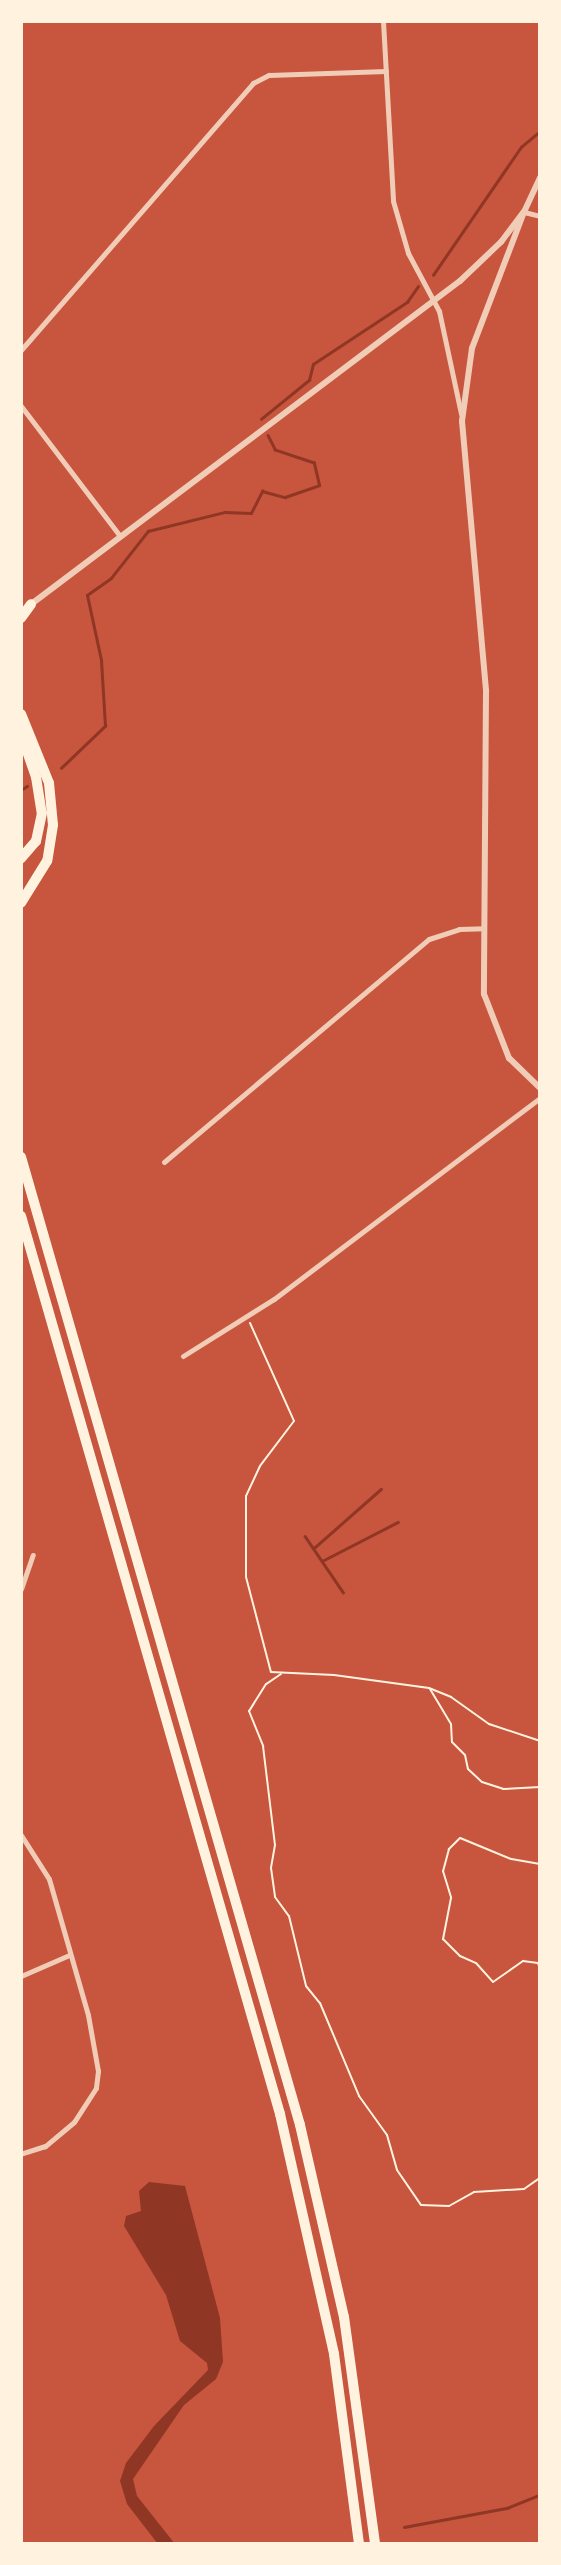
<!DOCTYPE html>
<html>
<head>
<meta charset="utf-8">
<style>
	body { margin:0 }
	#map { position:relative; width:561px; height:2565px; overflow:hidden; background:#c8553d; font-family:"PT Sans",sans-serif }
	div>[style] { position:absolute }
	.water>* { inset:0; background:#8f3625 }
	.stream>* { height:2.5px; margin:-1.25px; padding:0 1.25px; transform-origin:1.25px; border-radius:1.25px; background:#8f3625 }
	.path>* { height:2px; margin:-1px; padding:0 1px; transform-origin:1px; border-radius:1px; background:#fff3e0 }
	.minor>* { height:5px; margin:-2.5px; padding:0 2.5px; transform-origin:2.5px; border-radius:2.5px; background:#f1ccb7 }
	.tertiary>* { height:6px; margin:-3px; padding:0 3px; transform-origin:3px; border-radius:3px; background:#f1ccb7 }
	.motorway>* { height:10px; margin:-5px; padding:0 5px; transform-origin:5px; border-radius:5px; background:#fff3e0 }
	span { translate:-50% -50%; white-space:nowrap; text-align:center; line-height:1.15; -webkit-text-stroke:7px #fff3e0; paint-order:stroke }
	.frame { position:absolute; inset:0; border:23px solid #fff3e0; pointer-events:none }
</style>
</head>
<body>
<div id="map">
	<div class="water">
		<i style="clip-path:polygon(149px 2182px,185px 2186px,220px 2318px,223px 2362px,216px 2379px,184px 2405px,133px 2479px,137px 2496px,175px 2544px,158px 2544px,127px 2504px,120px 2481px,126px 2463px,154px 2426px,208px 2370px,207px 2363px,180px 2341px,166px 2295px,124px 2226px,126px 2216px,141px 2211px,139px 2191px)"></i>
	</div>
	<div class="stream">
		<i style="left:433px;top:275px;width:155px;rotate:-55.5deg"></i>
		<i style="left:521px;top:147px;width:25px;rotate:-40deg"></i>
		<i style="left:261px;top:419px;width:62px;rotate:-39.1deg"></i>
		<i style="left:309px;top:380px;width:16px;rotate:-76deg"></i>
		<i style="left:313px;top:364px;width:113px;rotate:-33.4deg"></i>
		<i style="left:407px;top:302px;width:19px;rotate:-55deg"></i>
		<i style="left:61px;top:768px;width:61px;rotate:-43.7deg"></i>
		<i style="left:105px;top:726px;width:66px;rotate:-93.5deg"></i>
		<i style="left:101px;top:660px;width:66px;rotate:-102.2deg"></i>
		<i style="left:87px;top:595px;width:29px;rotate:-35deg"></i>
		<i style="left:111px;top:578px;width:60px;rotate:-51.8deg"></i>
		<i style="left:148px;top:531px;width:79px;rotate:-13.9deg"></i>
		<i style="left:225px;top:512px;width:26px;rotate:2deg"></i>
		<i style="left:251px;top:513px;width:25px;rotate:-63deg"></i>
		<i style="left:262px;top:491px;width:24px;rotate:15deg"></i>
		<i style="left:285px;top:497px;width:36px;rotate:-19deg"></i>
		<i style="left:319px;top:485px;width:23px;rotate:-103deg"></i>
		<i style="left:314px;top:463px;width:41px;rotate:-161.6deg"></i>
		<i style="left:275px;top:450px;width:16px;rotate:-117deg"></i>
		<i style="left:21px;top:790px;width:7px;rotate:-34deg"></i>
		<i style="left:305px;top:1536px;width:68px;rotate:55.8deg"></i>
		<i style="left:314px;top:1548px;width:89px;rotate:-41.4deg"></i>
		<i style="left:322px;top:1561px;width:85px;rotate:-27.2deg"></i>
		<i style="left:404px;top:2527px;width:105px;rotate:-10.5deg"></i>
		<i style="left:507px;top:2508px;width:35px;rotate:-22deg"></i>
	</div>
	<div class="path">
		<i style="left:250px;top:1323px;width:107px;rotate:65.8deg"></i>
		<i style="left:294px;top:1421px;width:56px;rotate:127.1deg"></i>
		<i style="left:260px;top:1466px;width:33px;rotate:115deg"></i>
		<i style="left:246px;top:1496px;width:81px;rotate:90deg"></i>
		<i style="left:246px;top:1577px;width:98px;rotate:75.3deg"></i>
		<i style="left:271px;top:1672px;width:63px;rotate:2.7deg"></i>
		<i style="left:334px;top:1675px;width:96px;rotate:7.8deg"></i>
		<i style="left:429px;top:1688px;width:24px;rotate:22deg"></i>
		<i style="left:451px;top:1697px;width:47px;rotate:35.4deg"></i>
		<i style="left:489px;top:1724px;width:54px;rotate:18.4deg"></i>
		<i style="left:281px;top:1674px;width:18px;rotate:146deg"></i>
		<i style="left:266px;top:1684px;width:32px;rotate:122deg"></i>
		<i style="left:249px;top:1711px;width:38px;rotate:68deg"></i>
		<i style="left:263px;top:1746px;width:100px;rotate:83.1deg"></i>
		<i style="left:275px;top:1845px;width:23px;rotate:100deg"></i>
		<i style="left:271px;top:1868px;width:29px;rotate:82deg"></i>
		<i style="left:275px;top:1897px;width:24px;rotate:54deg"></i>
		<i style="left:289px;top:1916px;width:72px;rotate:76.3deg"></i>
		<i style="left:306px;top:1986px;width:22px;rotate:51deg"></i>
		<i style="left:320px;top:2003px;width:101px;rotate:67.2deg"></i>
		<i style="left:359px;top:2096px;width:48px;rotate:54.3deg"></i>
		<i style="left:387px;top:2135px;width:36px;rotate:74deg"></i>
		<i style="left:397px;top:2170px;width:42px;rotate:55.6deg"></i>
		<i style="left:421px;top:2205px;width:28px;rotate:2deg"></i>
		<i style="left:449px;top:2206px;width:29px;rotate:-29deg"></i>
		<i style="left:474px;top:2192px;width:50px;rotate:-3.4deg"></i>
		<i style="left:524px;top:2189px;width:19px;rotate:-35deg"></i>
		<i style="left:430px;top:1689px;width:41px;rotate:59deg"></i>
		<i style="left:451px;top:1724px;width:18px;rotate:87deg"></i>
		<i style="left:452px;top:1742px;width:18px;rotate:45deg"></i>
		<i style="left:465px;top:1755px;width:14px;rotate:78deg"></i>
		<i style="left:468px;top:1769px;width:19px;rotate:43deg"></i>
		<i style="left:482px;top:1782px;width:22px;rotate:18deg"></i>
		<i style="left:503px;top:1789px;width:37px;rotate:-3deg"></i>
		<i style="left:540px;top:1864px;width:29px;rotate:-170deg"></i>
		<i style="left:511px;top:1859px;width:55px;rotate:-157.6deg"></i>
		<i style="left:460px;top:1838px;width:16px;rotate:135deg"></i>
		<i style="left:449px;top:1849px;width:23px;rotate:105deg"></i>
		<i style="left:443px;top:1871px;width:28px;rotate:73deg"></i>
		<i style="left:451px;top:1898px;width:42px;rotate:101deg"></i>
		<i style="left:443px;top:1939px;width:24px;rotate:45deg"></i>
		<i style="left:460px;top:1956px;width:17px;rotate:24deg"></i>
		<i style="left:476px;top:1963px;width:25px;rotate:48deg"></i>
		<i style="left:493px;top:1982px;width:37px;rotate:-35deg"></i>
		<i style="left:523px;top:1961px;width:15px;rotate:8deg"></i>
		<i style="left:538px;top:1963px;width:6px;rotate:72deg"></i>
	</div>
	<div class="minor">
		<i style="left:383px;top:21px;width:180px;rotate:86.8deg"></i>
		<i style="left:393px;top:201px;width:54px;rotate:73.9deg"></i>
		<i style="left:408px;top:253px;width:66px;rotate:61.9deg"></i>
		<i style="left:439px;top:311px;width:105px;rotate:77.9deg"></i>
		<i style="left:524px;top:212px;width:16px;rotate:14deg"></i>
		<i style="left:21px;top:350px;width:354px;rotate:-49deg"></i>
		<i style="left:253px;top:83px;width:18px;rotate:-27deg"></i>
		<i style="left:269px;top:75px;width:117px;rotate:-2deg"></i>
		<i style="left:21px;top:406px;width:163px;rotate:52.7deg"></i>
		<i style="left:164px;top:1162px;width:346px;rotate:-40.1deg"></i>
		<i style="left:429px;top:939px;width:32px;rotate:-18deg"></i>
		<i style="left:459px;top:929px;width:25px;rotate:-2deg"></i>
		<i style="left:183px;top:1356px;width:107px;rotate:-32.1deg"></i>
		<i style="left:274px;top:1299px;width:333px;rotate:-37.1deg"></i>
		<i style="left:21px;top:1589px;width:36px;rotate:-71deg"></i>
		<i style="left:21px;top:1835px;width:52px;rotate:57.5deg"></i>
		<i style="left:49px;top:1879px;width:141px;rotate:74deg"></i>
		<i style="left:88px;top:2015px;width:57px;rotate:79.9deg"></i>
		<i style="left:98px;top:2071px;width:17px;rotate:97deg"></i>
		<i style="left:96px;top:2088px;width:40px;rotate:122.9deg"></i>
		<i style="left:74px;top:2122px;width:38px;rotate:140deg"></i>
		<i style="left:45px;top:2146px;width:25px;rotate:162deg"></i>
		<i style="left:21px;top:1976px;width:52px;rotate:-23.6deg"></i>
	</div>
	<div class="tertiary">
		<i style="left:524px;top:212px;width:146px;rotate:110.9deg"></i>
		<i style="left:472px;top:348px;width:74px;rotate:97.8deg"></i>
		<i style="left:462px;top:421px;width:271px;rotate:84.9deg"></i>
		<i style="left:486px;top:691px;width:303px;rotate:90.4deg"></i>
		<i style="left:484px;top:994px;width:69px;rotate:68.7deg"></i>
		<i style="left:509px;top:1058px;width:43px;rotate:44.1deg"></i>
		<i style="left:30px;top:605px;width:538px;rotate:-37deg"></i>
		<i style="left:460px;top:281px;width:57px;rotate:-43.6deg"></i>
		<i style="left:501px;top:242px;width:38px;rotate:-53deg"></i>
		<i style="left:524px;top:212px;width:38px;rotate:-65deg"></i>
	</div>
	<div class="motorway">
		<i style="left:21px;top:618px;width:17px;rotate:-54deg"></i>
		<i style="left:21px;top:714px;width:74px;rotate:67.9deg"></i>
		<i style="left:49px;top:783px;width:42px;rotate:84.6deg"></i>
		<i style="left:53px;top:825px;width:36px;rotate:99deg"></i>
		<i style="left:47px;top:861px;width:49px;rotate:121.8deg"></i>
		<i style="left:21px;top:734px;width:46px;rotate:70.8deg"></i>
		<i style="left:36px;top:777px;width:36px;rotate:81deg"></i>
		<i style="left:42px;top:813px;width:29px;rotate:102deg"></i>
		<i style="left:36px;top:841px;width:23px;rotate:131deg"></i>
		<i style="left:21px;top:1157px;width:1007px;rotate:73.92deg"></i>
		<i style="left:300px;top:2125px;width:197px;rotate:77.1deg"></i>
		<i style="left:344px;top:2317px;width:229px;rotate:82.2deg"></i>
		<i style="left:21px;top:1216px;width:935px;rotate:73.91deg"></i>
		<i style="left:280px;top:2114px;width:246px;rotate:77.3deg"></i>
		<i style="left:334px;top:2354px;width:192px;rotate:82.5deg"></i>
	</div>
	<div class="frame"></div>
</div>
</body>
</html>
